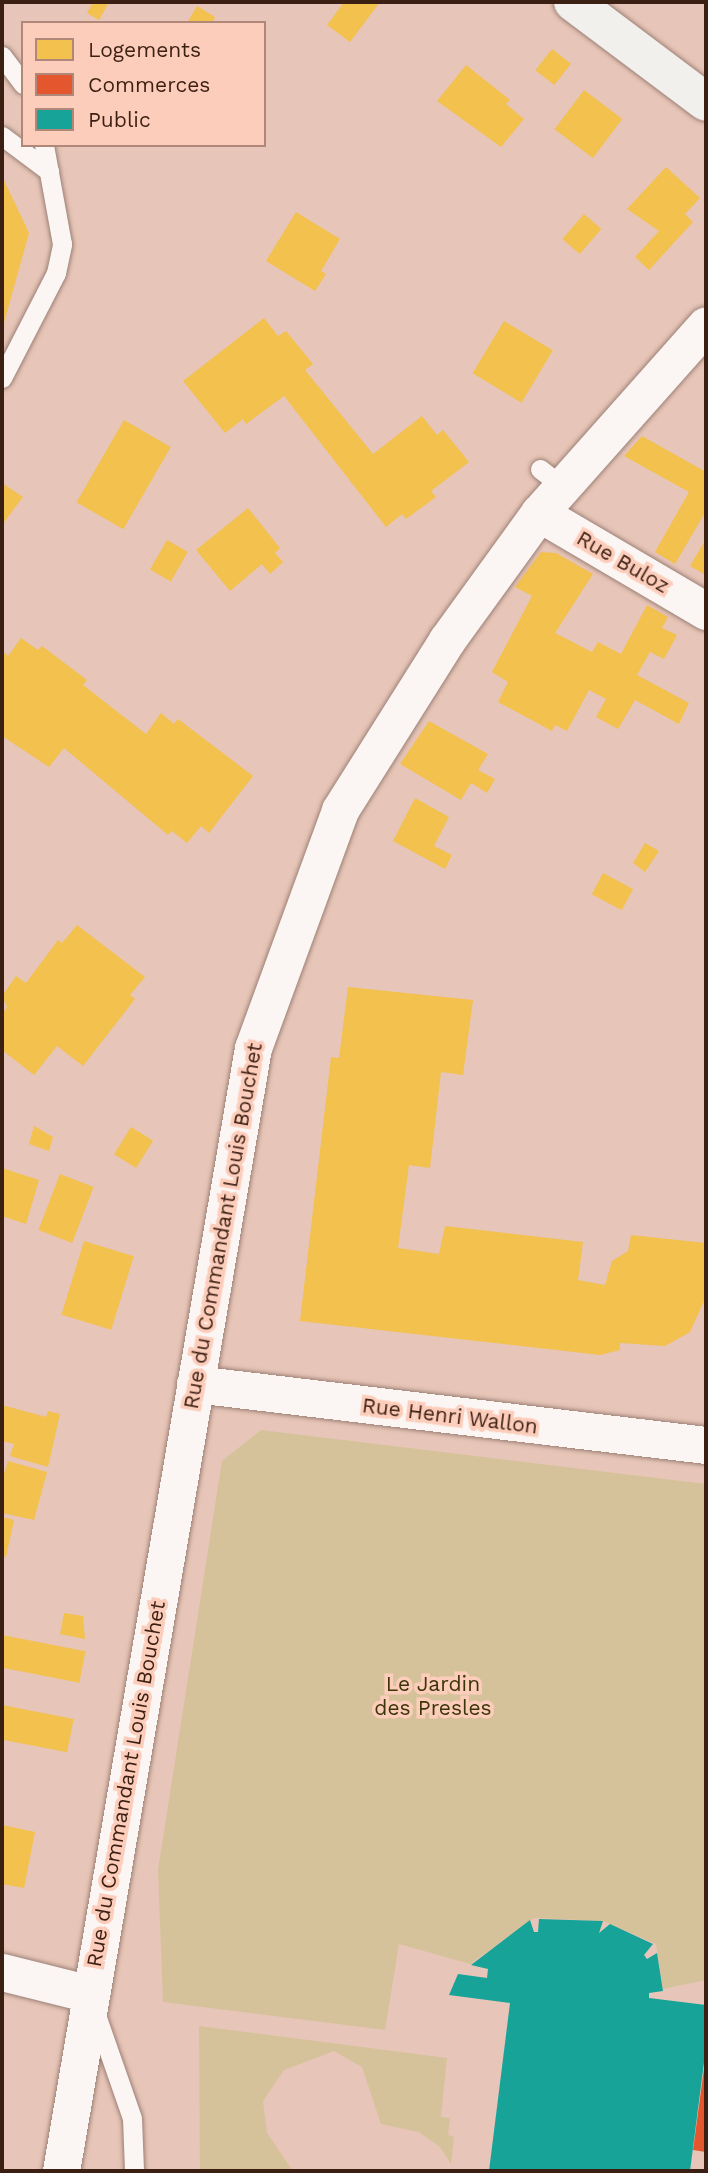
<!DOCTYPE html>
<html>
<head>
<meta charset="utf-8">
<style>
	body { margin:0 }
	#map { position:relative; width:708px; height:2173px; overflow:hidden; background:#e7c5b8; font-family:"Work Sans",sans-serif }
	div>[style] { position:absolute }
	.green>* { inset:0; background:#d6c29a }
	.homes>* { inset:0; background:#f2c14e; transform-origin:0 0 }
	.shops>* { inset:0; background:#e4572e }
	.public>* { inset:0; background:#17a398 }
	.roads { filter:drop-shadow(0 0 2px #9c8075) drop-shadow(0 0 2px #9c8075) }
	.lane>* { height:19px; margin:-9.5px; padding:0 9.5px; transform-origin:9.5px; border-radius:9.5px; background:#fbf6f4 }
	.street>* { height:37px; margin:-18.5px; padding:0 18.5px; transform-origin:18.5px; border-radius:18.5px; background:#fbf6f4 }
	.secondary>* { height:38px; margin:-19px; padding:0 19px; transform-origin:19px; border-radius:19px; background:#f2f0ed }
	span { translate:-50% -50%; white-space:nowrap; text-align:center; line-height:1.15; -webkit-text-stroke:7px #fdcdbb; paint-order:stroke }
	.street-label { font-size:21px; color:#3c1f13 }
	.park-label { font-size:21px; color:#3b3508 }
	.frame { position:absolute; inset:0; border:4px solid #3c1f13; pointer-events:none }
	.legend { position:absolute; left:21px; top:21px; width:245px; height:126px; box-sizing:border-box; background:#fdcdbb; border:2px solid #b08778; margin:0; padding:9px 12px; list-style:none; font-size:21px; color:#3c1f13 }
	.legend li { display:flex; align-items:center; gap:14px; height:35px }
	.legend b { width:35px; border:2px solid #b08778 }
</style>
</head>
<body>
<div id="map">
	<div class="green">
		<i style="clip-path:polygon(261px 1430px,706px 1484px,706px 1980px,663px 1989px,656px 1944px,603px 1921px,534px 1918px,470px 1964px,399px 1944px,385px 2030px,163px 2002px,158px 1870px,222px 1461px)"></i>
		<i style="clip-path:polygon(199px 2026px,447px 2058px,441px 2117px,450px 2118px,448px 2135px,454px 2137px,451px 2164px,440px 2147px,419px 2132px,381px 2124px,362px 2067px,334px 2051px,284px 2070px,263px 2101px,267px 2133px,293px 2171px,200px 2171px)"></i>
	</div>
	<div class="homes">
		<i style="clip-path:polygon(93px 2px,109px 2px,99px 20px,87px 13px)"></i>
		<i style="clip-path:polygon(344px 2px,380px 2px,350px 42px,327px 25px)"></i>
		<i style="clip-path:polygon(197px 6px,215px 17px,212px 23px,187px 23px)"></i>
		<i style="left:552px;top:49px;width:24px;height:27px;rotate:38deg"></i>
		<i style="clip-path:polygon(466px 65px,510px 100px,506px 104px,524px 119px,501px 147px,437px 101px)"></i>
		<i style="left:584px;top:90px;width:48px;height:49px;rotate:37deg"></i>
		<i style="clip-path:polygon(666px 167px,700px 198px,685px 214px,693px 222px,649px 270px,635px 257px,659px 231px,627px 209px)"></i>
		<i style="clip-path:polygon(2px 176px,29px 233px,2px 330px)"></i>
		<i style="clip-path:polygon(296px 212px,340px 239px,321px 271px,326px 274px,315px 291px,266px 261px)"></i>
		<i style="left:584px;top:214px;width:23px;height:33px;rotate:41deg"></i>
		<i style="clip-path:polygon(264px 318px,278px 336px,286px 331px,313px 364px,305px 370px,373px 454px,422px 416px,437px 435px,443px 430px,469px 462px,431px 491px,436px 497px,406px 519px,402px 514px,386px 527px,284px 396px,246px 424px,243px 419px,225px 433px,183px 381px)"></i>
		<i style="left:504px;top:321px;width:57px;height:61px;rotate:31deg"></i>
		<i style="left:124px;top:420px;width:54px;height:95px;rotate:30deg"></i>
		<i style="clip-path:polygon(642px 436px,706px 472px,706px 511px,675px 564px,655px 552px,689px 492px,624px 456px)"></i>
		<i style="clip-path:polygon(2px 483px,23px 497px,2px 525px)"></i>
		<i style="clip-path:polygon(248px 508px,280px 548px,275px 553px,283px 562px,270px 574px,262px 564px,230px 591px,196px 550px)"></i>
		<i style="clip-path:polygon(706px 539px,706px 575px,690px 566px)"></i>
		<i style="left:167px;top:540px;width:24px;height:34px;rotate:30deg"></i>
		<i style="clip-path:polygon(541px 552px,556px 553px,593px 574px,555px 633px,592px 652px,598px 642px,621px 654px,647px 605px,668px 617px,662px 628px,677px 635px,664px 659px,650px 652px,637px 675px,689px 703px,679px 724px,635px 700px,618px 729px,596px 717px,606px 699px,589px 690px,567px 731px,555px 725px,552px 731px,498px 702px,508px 682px,492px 672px,532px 596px,515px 587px)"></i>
		<i style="clip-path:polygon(21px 638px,38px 650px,42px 646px,87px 680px,83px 685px,146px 734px,161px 713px,174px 724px,178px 719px,253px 776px,209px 833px,201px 826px,187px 843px,172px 831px,168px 835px,64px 748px,49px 767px,2px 736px,2px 651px,8px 656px)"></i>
		<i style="clip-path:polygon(429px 721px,488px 754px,478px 770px,495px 779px,487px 793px,471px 783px,461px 800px,400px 764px)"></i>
		<i style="clip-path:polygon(415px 798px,449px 817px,434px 846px,452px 855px,445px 869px,393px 841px)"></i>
		<i style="clip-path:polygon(645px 843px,659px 851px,645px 872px,633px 863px)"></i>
		<i style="left:603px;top:873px;width:34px;height:24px;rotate:28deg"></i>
		<i style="clip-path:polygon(77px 925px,145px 977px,130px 995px,135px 999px,83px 1066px,57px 1046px,34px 1075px,2px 1050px,2px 1014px,7px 1007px,2px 996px,16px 976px,26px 983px,58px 940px,62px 943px)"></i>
		<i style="clip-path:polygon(348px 987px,473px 1000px,463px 1075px,441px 1072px,430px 1168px,409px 1165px,398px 1248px,439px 1254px,445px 1226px,583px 1242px,578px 1280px,605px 1285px,612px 1261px,628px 1251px,631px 1235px,706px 1243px,704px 1301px,690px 1332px,665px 1346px,620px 1343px,620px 1350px,600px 1355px,300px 1321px,331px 1057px,339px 1058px)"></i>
		<i style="clip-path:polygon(34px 1126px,53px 1137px,49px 1151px,29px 1144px)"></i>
		<i style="left:131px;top:1127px;width:26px;height:32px;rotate:32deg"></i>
		<i style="clip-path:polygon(2px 1168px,39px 1180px,26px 1224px,2px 1216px)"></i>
		<i style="left:60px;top:1174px;width:36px;height:60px;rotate:21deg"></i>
		<i style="left:84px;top:1241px;width:52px;height:77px;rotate:17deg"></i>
		<i style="clip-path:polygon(2px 1405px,46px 1417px,48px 1411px,60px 1414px,48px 1467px,10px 1456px,14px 1444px,2px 1441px)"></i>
		<i style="clip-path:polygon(8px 1461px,47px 1472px,34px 1520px,2px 1513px,2px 1480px)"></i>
		<i style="clip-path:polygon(2px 1517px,14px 1520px,6px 1557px,2px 1556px)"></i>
		<i style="clip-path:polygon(64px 1613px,83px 1616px,85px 1639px,60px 1634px)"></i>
		<i style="left:2px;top:1635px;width:85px;height:32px;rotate:11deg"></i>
		<i style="left:2px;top:1705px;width:73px;height:34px;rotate:11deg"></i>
		<i style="clip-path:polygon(2px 1825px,35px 1832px,24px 1888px,2px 1884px)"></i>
	</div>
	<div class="shops">
		<i style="clip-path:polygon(705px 2061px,706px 2061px,706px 2152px,693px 2150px)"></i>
	</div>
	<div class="public">
		<i style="clip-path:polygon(539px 1919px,603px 1921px,599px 1933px,610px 1924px,653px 1944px,644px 1955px,647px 1959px,657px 1953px,663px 1991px,649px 1993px,649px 1998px,706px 2005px,706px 2047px,690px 2171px,489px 2171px,510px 2003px,449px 1995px,458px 1974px,487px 1978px,488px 1969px,471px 1965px,530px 1920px,534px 1932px,538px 1932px)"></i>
	</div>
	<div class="roads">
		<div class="lane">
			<i style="left:2px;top:56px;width:35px;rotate:53deg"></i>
			<i style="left:2px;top:136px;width:59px;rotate:36.7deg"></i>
			<i style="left:2px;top:378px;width:118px;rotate:-62.8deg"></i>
			<i style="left:56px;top:273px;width:30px;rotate:-78deg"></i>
			<i style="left:62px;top:244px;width:101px;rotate:-100.3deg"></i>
			<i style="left:540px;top:469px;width:29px;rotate:38deg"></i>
			<i style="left:94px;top:2009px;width:115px;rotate:70.8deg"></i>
			<i style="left:132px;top:2118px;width:53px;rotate:87.8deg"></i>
		</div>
		<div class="street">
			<i style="left:539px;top:513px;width:194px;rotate:30.4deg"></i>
			<i style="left:195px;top:1384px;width:515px;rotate:6.81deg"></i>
			<i style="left:2px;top:1972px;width:91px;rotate:14deg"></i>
			<i style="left:61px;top:2171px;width:1139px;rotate:-80.3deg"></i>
			<i style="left:253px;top:1048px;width:253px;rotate:-69.9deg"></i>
			<i style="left:340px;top:810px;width:201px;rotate:-57.8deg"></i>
			<i style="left:447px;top:640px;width:157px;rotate:-54.1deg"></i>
			<i style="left:539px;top:513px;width:251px;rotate:-48.4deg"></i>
		</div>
		<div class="secondary">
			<i style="left:573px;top:2px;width:166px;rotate:36.9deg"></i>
		</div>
	</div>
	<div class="street-label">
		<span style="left:623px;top:562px;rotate:30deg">Rue Buloz</span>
		<span style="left:223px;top:1226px;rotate:-80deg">Rue du Commandant Louis Bouchet</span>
		<span style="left:450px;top:1416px;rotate:7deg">Rue Henri Wallon</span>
		<span style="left:126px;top:1784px;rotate:-80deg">Rue du Commandant Louis Bouchet</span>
	</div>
	<div class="park-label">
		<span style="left:433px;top:1696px">Le Jardin<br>des Presles</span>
	</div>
	<div class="frame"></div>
	<ul class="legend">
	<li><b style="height:19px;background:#f2c14e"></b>Logements</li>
	<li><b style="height:19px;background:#e4572e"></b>Commerces</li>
	<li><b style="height:19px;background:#17a398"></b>Public</li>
	</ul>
</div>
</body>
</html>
